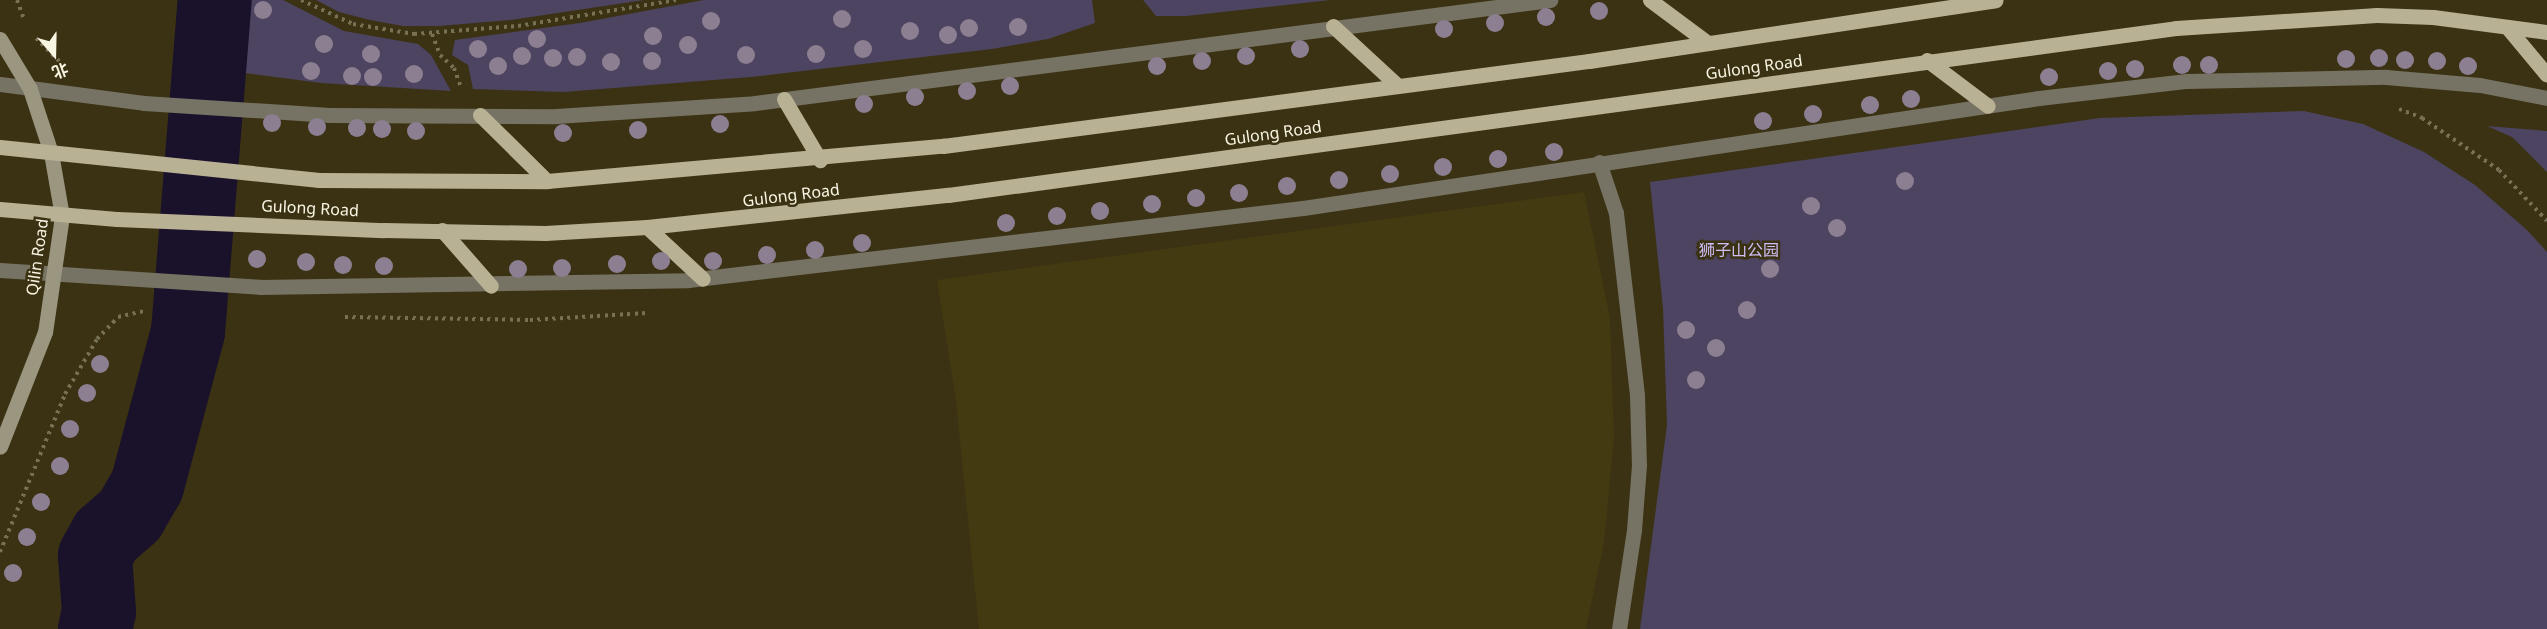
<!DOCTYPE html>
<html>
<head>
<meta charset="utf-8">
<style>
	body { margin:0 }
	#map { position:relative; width:2547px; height:629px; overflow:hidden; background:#3a3213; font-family:"Noto Sans","Noto Sans SC",sans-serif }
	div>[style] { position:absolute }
	.built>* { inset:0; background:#433a12 }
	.green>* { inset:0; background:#4d4461 }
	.river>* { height:74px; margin:-37px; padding:0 37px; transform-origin:37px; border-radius:37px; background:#1a112b }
	.path>* { height:4px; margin-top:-2px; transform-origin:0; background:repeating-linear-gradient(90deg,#767055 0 3px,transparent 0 7.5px) }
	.minor>* { height:15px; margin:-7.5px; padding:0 7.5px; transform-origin:7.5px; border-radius:7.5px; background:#767264 }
	.secondary>* { height:15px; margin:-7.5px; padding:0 7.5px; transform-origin:7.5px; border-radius:7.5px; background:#9b9680 }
	.primary>* { height:15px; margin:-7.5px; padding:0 7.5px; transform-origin:7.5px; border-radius:7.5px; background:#b9b194 }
	.trees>* { width:18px; height:18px; margin:-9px; border-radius:50%; background:#8c7f91 }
	span { translate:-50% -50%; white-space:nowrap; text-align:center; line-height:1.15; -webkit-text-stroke:5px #3a3213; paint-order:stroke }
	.street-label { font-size:16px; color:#f9f5e3 }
	.park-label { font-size:16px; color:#cfbef8 }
	.north { position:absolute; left:24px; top:24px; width:60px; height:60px; -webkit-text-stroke:4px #3a3213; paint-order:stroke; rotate:160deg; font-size:16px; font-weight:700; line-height:24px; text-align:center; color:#f9f5e3 }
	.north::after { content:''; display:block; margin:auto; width:21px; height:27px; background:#f9f5e3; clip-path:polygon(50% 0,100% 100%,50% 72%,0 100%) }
</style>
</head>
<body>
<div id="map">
	<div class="built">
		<i style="clip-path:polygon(1584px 192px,1610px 318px,1614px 438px,1604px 542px,1586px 629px,979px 629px,956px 401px,937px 280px)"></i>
	</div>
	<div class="green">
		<i style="clip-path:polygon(243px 0,283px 0,344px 31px,418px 44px,431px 55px,451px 91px,321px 83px,245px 73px,238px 60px)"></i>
		<i style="clip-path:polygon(316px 0,644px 0,511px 20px,439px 26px,403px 26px,370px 20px,339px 12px)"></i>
		<i style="clip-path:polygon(704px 0,1092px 0,1095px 23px,1048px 39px,992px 49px,751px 77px,564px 92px,473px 89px,468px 65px,452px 55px,455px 40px,580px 23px)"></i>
		<i style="clip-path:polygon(1143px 0,1330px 0,1186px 16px,1156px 16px)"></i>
		<i style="clip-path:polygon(2304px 111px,2363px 124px,2424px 152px,2475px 185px,2527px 230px,2547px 252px,2547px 629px,1640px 629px,1667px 425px,1663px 308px,1650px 182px,2100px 118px)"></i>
		<i style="clip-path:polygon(2487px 126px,2547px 131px,2547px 172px,2512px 137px)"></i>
	</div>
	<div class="river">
		<i style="left:95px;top:629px;width:17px;rotate:-77deg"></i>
		<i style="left:99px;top:612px;width:56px;rotate:-94.1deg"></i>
		<i style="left:95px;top:556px;width:23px;rotate:-61deg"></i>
		<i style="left:106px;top:536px;width:32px;rotate:-41deg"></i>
		<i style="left:130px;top:515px;width:34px;rotate:-60deg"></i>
		<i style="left:147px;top:486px;width:159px;rotate:-75.1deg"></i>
		<i style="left:188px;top:332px;width:333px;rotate:-85.4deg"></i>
	</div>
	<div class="path">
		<i style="left:17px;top:0;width:20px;rotate:70deg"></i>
		<i style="left:301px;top:0;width:57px;rotate:24.8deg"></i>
		<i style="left:353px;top:24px;width:62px;rotate:9.3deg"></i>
		<i style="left:414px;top:34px;width:104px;rotate:-4.4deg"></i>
		<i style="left:518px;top:26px;width:160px;rotate:-9.3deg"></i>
		<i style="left:432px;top:34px;width:22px;rotate:69deg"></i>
		<i style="left:440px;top:55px;width:19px;rotate:43deg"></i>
		<i style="left:454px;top:68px;width:20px;rotate:70deg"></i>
		<i style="left:36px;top:38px;width:34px;rotate:45deg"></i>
		<i style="left:2399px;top:109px;width:25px;rotate:21deg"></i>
		<i style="left:2422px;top:118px;width:93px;rotate:34deg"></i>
		<i style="left:2499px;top:170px;width:70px;rotate:46.7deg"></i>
		<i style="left:345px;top:317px;width:185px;rotate:0.9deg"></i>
		<i style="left:530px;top:320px;width:117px;rotate:-3.4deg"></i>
		<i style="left:0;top:552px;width:171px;rotate:-67.6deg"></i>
		<i style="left:65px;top:394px;width:64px;rotate:-59.8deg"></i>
		<i style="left:97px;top:339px;width:30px;rotate:-46deg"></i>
		<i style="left:118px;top:317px;width:26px;rotate:-13deg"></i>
	</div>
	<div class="minor">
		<i style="left:0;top:84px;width:145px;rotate:7.5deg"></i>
		<i style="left:144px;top:103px;width:186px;rotate:3.7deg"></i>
		<i style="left:330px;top:115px;width:226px;rotate:0.3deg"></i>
		<i style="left:556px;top:116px;width:199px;rotate:-3.7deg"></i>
		<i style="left:755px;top:103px;width:802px;rotate:-7.38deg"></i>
		<i style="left:1599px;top:162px;width:54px;rotate:71.6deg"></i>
		<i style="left:1616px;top:213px;width:183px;rotate:83.4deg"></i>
		<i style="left:1637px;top:395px;width:70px;rotate:88.4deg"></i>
		<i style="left:1639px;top:465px;width:65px;rotate:94.4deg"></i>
		<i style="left:1634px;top:530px;width:100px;rotate:98.6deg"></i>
		<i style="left:0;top:270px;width:261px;rotate:3.7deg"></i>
		<i style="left:260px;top:287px;width:428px;rotate:-0.9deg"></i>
		<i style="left:688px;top:280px;width:619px;rotate:-6.68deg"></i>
		<i style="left:1303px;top:208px;width:744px;rotate:-8.5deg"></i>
		<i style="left:2039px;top:98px;width:149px;rotate:-6.6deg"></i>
		<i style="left:2187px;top:81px;width:199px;rotate:-1.2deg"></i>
		<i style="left:2386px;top:77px;width:94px;rotate:4.9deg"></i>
		<i style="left:2480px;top:85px;width:68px;rotate:11deg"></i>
	</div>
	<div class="secondary">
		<i style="left:0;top:39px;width:58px;rotate:59deg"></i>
		<i style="left:30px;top:89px;width:67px;rotate:71.8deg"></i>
		<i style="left:51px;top:153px;width:64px;rotate:80.1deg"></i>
		<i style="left:62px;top:216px;width:117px;rotate:98.3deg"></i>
		<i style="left:45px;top:332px;width:123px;rotate:111.4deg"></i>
	</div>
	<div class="primary">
		<i style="left:1650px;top:0;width:72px;rotate:36.6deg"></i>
		<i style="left:1333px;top:26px;width:87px;rotate:42.7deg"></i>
		<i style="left:2507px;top:27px;width:62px;rotate:50.2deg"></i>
		<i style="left:1927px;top:60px;width:76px;rotate:37deg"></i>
		<i style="left:784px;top:99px;width:71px;rotate:59.5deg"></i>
		<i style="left:480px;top:115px;width:94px;rotate:44.6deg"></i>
		<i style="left:0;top:147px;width:321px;rotate:5.9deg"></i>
		<i style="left:319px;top:180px;width:228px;rotate:0.3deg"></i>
		<i style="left:547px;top:181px;width:398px;rotate:-5.1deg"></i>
		<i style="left:943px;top:146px;width:652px;rotate:-7.5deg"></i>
		<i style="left:1589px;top:61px;width:411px;rotate:-8.5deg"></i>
		<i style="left:0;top:209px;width:117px;rotate:4.9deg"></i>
		<i style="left:117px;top:219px;width:267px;rotate:2.4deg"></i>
		<i style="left:384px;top:230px;width:161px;rotate:1.1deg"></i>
		<i style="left:545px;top:233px;width:102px;rotate:-3.4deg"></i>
		<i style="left:647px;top:227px;width:303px;rotate:-6.1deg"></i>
		<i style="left:948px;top:195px;width:1239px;rotate:-7.74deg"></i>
		<i style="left:2176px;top:28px;width:201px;rotate:-3.7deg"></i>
		<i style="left:2377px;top:15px;width:56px;rotate:2deg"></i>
		<i style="left:2433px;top:17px;width:115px;rotate:7.5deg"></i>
		<i style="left:647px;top:227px;width:76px;rotate:42.9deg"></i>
		<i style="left:442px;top:230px;width:74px;rotate:48.8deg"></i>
	</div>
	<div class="trees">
		<i style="left:263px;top:10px"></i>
		<i style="left:1599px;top:11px"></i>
		<i style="left:1546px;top:17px"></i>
		<i style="left:842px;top:19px"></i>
		<i style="left:711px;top:21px"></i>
		<i style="left:1495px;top:23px"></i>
		<i style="left:1018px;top:27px"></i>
		<i style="left:969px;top:28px"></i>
		<i style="left:1444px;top:29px"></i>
		<i style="left:910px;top:31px"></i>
		<i style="left:948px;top:35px"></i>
		<i style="left:653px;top:36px"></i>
		<i style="left:537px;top:39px"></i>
		<i style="left:324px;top:44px"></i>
		<i style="left:688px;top:45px"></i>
		<i style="left:478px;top:49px"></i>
		<i style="left:863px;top:49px"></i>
		<i style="left:1300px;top:49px"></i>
		<i style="left:371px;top:54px"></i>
		<i style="left:816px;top:54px"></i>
		<i style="left:746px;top:55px"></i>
		<i style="left:522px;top:56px"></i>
		<i style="left:1246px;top:56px"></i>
		<i style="left:577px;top:57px"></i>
		<i style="left:553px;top:58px"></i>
		<i style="left:2379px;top:58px"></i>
		<i style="left:2346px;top:59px"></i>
		<i style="left:2405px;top:60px"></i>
		<i style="left:652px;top:61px"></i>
		<i style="left:1202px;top:61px"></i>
		<i style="left:2437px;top:61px"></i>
		<i style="left:611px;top:62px"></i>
		<i style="left:2182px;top:65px"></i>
		<i style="left:2209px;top:65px"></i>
		<i style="left:498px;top:66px"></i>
		<i style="left:1157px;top:66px"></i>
		<i style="left:2468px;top:66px"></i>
		<i style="left:2135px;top:69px"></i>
		<i style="left:311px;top:71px"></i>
		<i style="left:2108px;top:71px"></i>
		<i style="left:414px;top:74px"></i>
		<i style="left:352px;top:76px"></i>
		<i style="left:373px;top:77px"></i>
		<i style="left:2049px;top:77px"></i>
		<i style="left:1010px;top:86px"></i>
		<i style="left:967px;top:91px"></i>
		<i style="left:915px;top:97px"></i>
		<i style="left:1911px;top:99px"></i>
		<i style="left:864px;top:104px"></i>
		<i style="left:1870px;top:105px"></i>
		<i style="left:1813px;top:114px"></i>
		<i style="left:1763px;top:121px"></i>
		<i style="left:272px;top:123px"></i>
		<i style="left:720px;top:124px"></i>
		<i style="left:317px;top:127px"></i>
		<i style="left:357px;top:128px"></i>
		<i style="left:382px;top:129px"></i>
		<i style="left:638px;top:130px"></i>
		<i style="left:416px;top:131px"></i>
		<i style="left:563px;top:133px"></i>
		<i style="left:1554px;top:152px"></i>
		<i style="left:1498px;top:159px"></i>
		<i style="left:1443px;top:167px"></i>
		<i style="left:1390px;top:174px"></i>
		<i style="left:1339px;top:180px"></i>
		<i style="left:1905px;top:181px"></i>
		<i style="left:1287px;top:186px"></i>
		<i style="left:1239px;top:193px"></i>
		<i style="left:1196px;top:198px"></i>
		<i style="left:1152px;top:204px"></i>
		<i style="left:1811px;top:206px"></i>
		<i style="left:1100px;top:211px"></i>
		<i style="left:1057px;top:216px"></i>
		<i style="left:1006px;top:223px"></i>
		<i style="left:1837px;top:228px"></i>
		<i style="left:862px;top:243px"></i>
		<i style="left:815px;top:250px"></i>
		<i style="left:767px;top:255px"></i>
		<i style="left:257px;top:259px"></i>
		<i style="left:661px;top:261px"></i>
		<i style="left:713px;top:261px"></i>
		<i style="left:306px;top:262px"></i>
		<i style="left:617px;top:264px"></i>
		<i style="left:343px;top:265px"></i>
		<i style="left:384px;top:266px"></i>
		<i style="left:562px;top:268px"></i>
		<i style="left:518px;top:269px"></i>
		<i style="left:1770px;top:269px"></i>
		<i style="left:1747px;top:310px"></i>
		<i style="left:1686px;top:330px"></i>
		<i style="left:1716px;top:348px"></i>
		<i style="left:100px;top:364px"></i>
		<i style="left:1696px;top:380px"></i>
		<i style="left:87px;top:393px"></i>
		<i style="left:70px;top:429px"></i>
		<i style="left:60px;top:466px"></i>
		<i style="left:41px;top:502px"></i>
		<i style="left:27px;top:537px"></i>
		<i style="left:13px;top:573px"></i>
	</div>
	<div class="street-label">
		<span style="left:1754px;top:67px;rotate:-8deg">Gulong Road</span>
		<span style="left:1273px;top:133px;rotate:-8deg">Gulong Road</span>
		<span style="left:791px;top:195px;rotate:-7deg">Gulong Road</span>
		<span style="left:310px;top:208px;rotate:3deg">Gulong Road</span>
		<span style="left:37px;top:257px;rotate:-82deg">Qilin Road</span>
	</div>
	<div class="park-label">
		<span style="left:1739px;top:250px">狮子山公园</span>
	</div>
	<div class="north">北</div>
</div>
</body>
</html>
